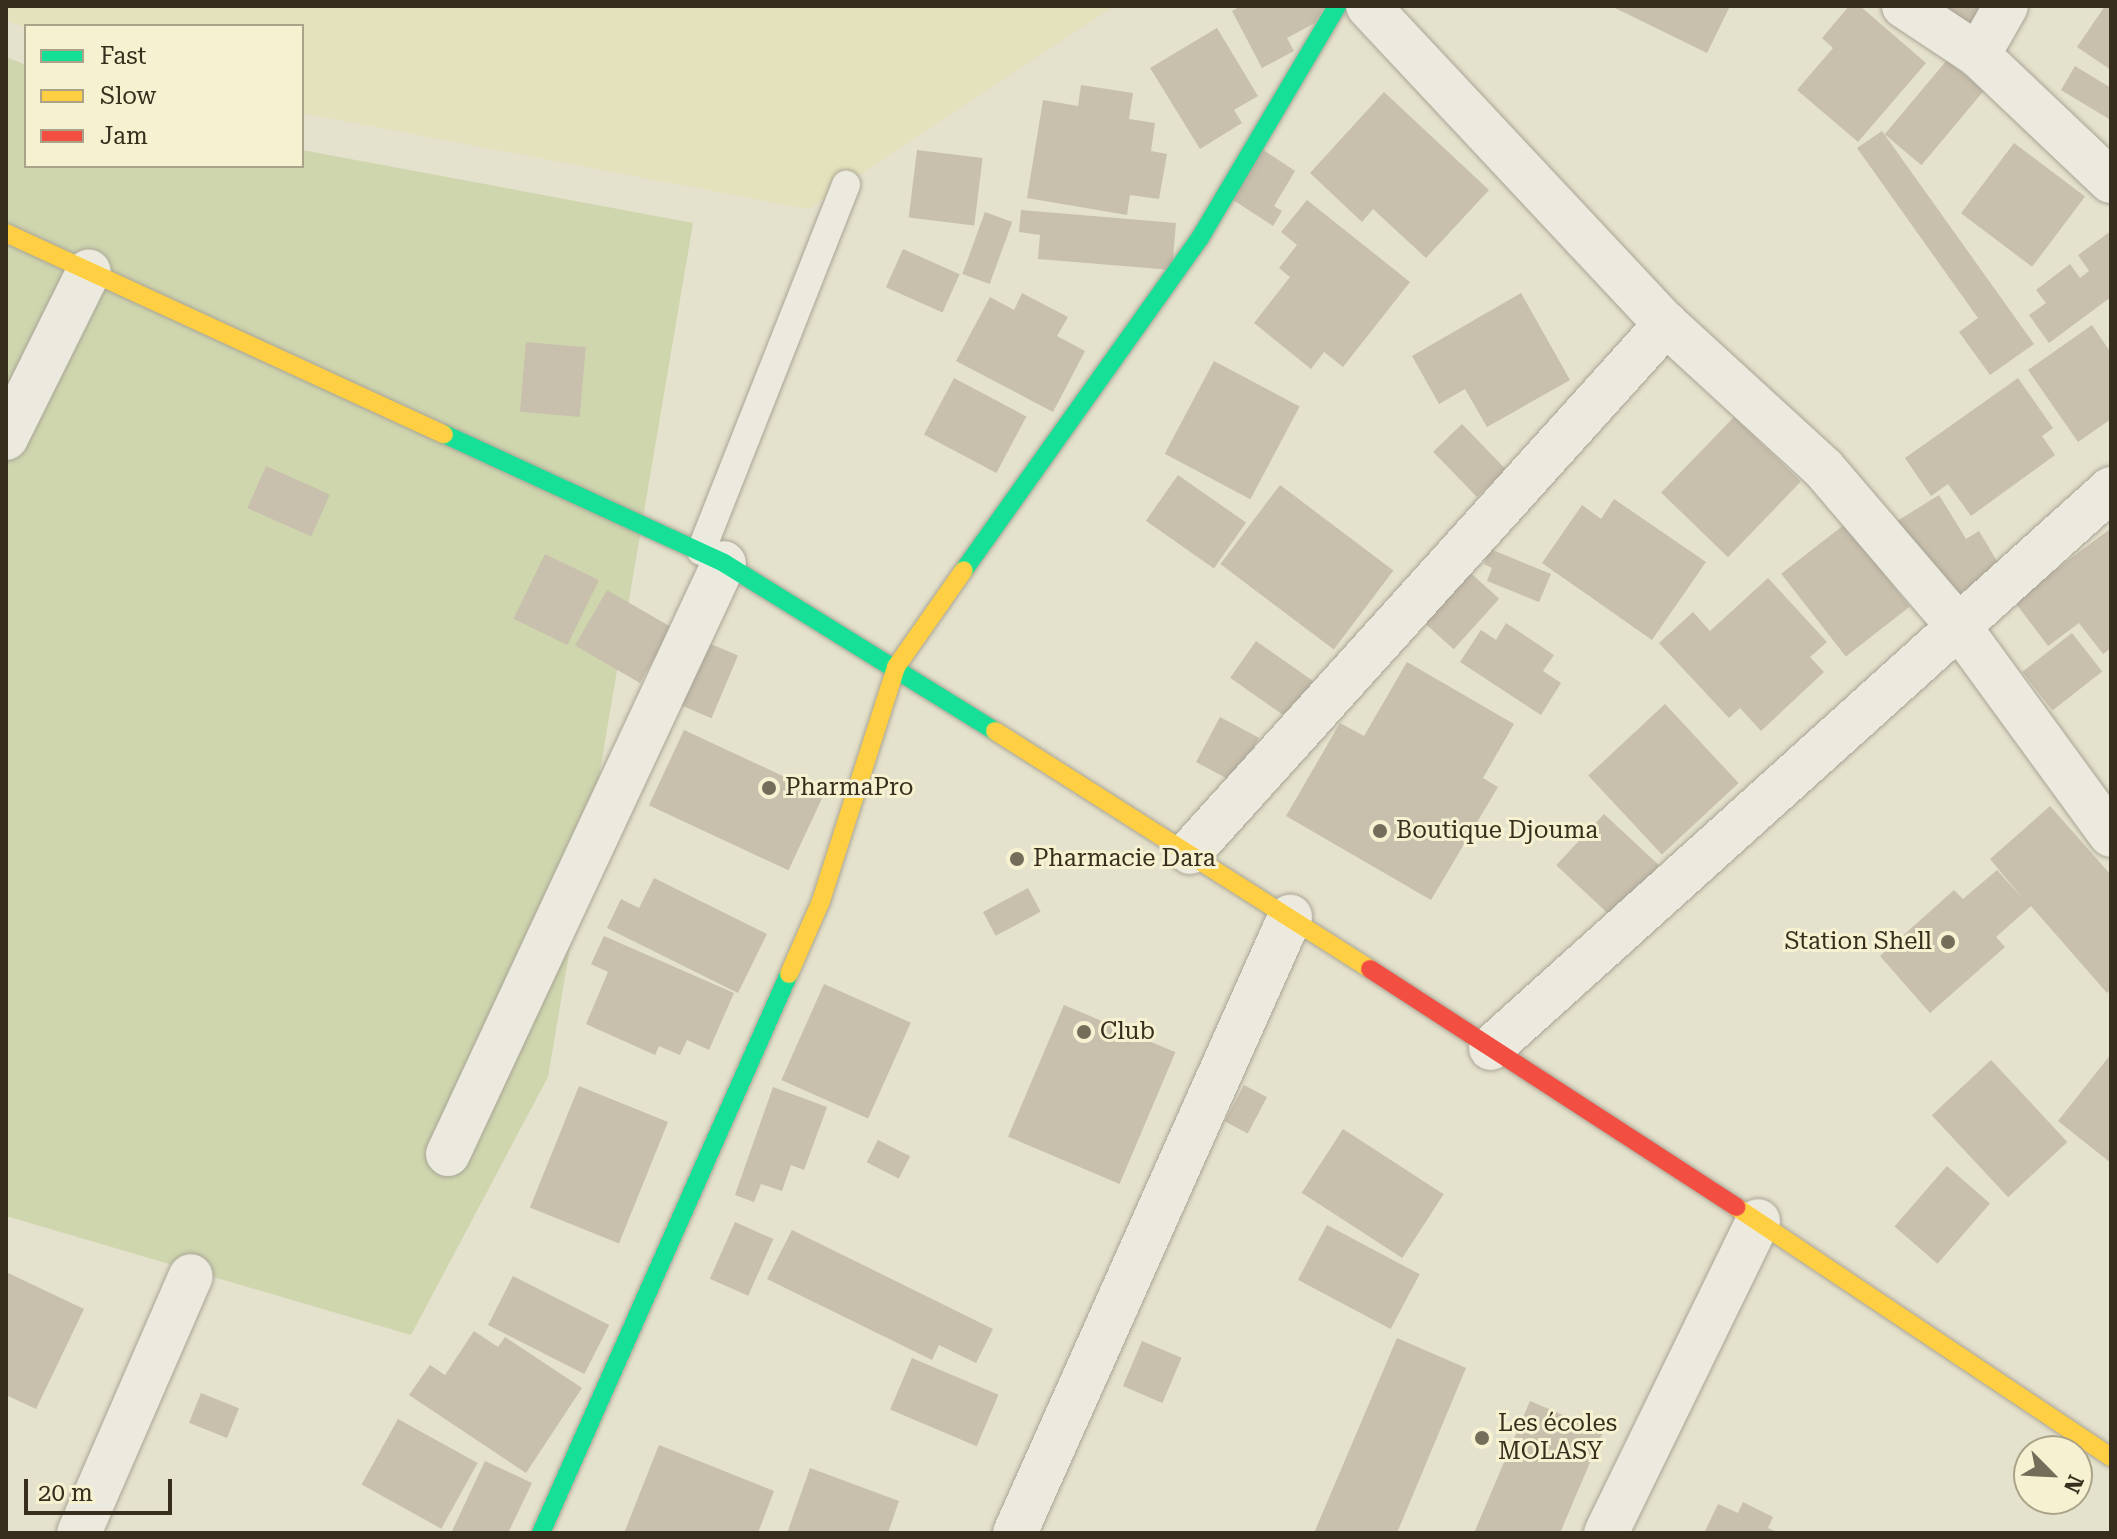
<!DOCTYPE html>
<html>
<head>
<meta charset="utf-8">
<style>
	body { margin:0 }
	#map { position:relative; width:2117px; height:1539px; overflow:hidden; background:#e4e1cc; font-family:"Roboto Serif",serif }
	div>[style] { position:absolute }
	.farmland>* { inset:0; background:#e4e2bc }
	.green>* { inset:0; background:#cfd6ae }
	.building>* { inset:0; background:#c8bfad; transform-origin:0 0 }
	.roads { filter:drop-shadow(0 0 2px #a9a495) drop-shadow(0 0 2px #a9a495) }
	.lane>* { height:28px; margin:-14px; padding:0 14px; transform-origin:14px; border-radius:14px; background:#eceade }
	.street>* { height:44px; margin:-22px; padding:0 22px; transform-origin:22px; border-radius:22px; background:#eceade }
	.fast>* { height:18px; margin:-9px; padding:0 9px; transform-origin:9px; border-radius:9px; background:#16e098 }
	.slow>* { height:18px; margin:-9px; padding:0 9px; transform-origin:9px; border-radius:9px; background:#ffcf43 }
	.jam>* { height:18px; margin:-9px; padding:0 9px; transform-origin:9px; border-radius:9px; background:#f24e42 }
	.dots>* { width:22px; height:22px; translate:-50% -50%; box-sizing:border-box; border:4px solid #f6f1d1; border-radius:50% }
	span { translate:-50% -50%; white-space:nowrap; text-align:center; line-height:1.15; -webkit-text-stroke:6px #f6f1d1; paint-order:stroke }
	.poi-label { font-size:24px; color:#382e1d }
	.left { translate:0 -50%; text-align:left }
	.right { translate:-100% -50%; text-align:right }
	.frame { position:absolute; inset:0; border:8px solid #382e1d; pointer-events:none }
	.legend { position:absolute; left:24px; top:24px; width:280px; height:144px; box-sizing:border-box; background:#f6f1d1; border:2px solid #aaa389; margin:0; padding:10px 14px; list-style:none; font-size:24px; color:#382e1d }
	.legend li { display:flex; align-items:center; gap:16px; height:40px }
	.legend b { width:40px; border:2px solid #aaa389 }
	.north { position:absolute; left:2013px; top:1435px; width:80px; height:80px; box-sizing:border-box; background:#f6f1d1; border:2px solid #aaa389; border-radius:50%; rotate:114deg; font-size:22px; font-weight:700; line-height:32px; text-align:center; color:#382e1d }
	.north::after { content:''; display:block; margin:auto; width:28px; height:36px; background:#746d5a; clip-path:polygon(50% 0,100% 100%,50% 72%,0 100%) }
	.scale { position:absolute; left:24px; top:1479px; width:148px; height:36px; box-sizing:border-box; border:4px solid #382e1d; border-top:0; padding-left:10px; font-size:24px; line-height:28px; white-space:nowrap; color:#382e1d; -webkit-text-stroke:6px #f6f1d1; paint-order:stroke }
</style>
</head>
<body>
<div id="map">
	<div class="farmland">
		<i style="clip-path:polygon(6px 6px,1114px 6px,808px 209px,302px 113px,302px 26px,26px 28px,6px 20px)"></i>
	</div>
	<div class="green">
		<i style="clip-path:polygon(6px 57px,26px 65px,26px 166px,302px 166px,302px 150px,693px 223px,548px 1077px,411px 1335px,6px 1216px)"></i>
	</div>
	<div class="building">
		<i style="clip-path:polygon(1241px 6px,1325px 6px,1315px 23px,1287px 38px,1294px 51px,1262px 68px,1232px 11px)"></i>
		<i style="clip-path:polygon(1611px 6px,1730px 6px,1707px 53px)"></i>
		<i style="clip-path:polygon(1849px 6px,1860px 6px,1926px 63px,1858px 142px,1797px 90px,1833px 48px,1822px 38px)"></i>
		<i style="clip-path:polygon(1919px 6px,1993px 6px,1974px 39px)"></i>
		<i style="clip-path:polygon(2105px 6px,2111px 6px,2111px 70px,2077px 47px)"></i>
		<i style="clip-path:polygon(1217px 28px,1258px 96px,1234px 110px,1242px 123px,1200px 149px,1150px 68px)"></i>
		<i style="left:1947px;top:60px;width:48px;height:97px;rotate:40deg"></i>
		<i style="clip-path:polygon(2075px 66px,2111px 88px,2109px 119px,2061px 90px)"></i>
		<i style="clip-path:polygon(1081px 85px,1133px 93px,1129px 119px,1155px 123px,1151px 151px,1167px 154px,1159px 199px,1130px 195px,1127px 215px,1027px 198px,1043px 100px,1078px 106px)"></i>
		<i style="clip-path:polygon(1384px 92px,1489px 190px,1426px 258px,1373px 209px,1362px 222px,1310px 173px)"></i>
		<i style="clip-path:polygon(1882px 131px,2034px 344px,1990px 375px,1959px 332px,1978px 318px,1857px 148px)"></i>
		<i style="left:2014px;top:143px;width:89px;height:88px;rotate:37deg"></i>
		<i style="clip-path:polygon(1259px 147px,1295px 171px,1274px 206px,1282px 211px,1273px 226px,1227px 196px)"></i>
		<i style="left:917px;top:150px;width:66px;height:68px;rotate:7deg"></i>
		<i style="clip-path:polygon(1307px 200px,1410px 282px,1343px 367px,1324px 352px,1311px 369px,1254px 323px,1290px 277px,1279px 268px,1297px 245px,1281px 232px)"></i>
		<i style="clip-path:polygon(1021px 210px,1176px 223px,1172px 270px,1038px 259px,1040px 235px,1019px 232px)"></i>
		<i style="left:985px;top:212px;width:29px;height:66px;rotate:20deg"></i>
		<i style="clip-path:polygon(2111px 231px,2111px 297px,2049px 343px,2029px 315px,2046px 303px,2036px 290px,2070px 264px,2080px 278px,2089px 271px,2078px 255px)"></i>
		<i style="left:903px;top:249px;width:62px;height:42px;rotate:24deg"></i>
		<i style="clip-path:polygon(1022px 293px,1068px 317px,1057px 336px,1085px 351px,1053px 412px,956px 361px,990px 297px,1014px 310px)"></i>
		<i style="clip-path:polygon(1521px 293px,1570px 380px,1487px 427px,1465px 389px,1439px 404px,1412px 356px)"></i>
		<i style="clip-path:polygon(2092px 325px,2111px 353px,2111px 419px,2078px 442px,2028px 370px)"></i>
		<i style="left:526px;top:342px;width:60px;height:70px;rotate:5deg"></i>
		<i style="left:1214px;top:361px;width:97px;height:105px;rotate:28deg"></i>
		<i style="left:954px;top:378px;width:82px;height:64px;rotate:28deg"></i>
		<i style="clip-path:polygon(2018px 378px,2053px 428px,2042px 436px,2055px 455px,1971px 516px,1948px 484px,1931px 496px,1905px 458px)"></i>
		<i style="left:1734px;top:417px;width:93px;height:105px;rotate:44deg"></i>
		<i style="left:1462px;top:424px;width:63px;height:40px;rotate:46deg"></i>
		<i style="left:266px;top:466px;width:70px;height:46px;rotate:24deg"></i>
		<i style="left:1178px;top:475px;width:83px;height:56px;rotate:35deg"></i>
		<i style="left:1280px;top:485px;width:142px;height:99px;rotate:37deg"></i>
		<i style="clip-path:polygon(1939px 495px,1966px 539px,1979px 531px,2001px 568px,1942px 604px,1894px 523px)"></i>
		<i style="clip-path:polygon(1614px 499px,1706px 562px,1652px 640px,1542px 563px,1582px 505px,1601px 519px)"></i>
		<i style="left:1845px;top:524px;width:105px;height:81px;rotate:52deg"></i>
		<i style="clip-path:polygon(2110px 529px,2111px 648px,2103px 654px,2079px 623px,2048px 646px,2014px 601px)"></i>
		<i style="clip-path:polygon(1490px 549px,1551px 574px,1539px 602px,1487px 581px,1492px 568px,1484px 564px)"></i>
		<i style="left:545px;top:554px;width:60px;height:72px;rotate:26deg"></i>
		<i style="left:1465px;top:568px;width:46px;height:68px;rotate:42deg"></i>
		<i style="clip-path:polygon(1768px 578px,1827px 642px,1810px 657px,1824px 672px,1761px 731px,1740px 708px,1729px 718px,1659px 643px,1693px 612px,1710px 631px)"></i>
		<i style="left:607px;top:590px;width:75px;height:64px;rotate:30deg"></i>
		<i style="clip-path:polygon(1506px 623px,1554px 655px,1543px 671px,1561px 683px,1541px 715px,1460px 662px,1481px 630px,1496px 640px)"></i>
		<i style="left:2072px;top:633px;width:49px;height:63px;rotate:52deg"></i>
		<i style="left:692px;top:636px;width:50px;height:68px;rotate:23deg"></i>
		<i style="left:1256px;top:641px;width:71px;height:45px;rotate:35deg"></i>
		<i style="clip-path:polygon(1407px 662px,1514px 724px,1483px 778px,1498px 787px,1431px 900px,1286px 816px,1340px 723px,1364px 736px)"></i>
		<i style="left:1665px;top:704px;width:108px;height:105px;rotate:47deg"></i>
		<i style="left:1220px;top:717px;width:44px;height:51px;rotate:28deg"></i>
		<i style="left:684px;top:730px;width:154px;height:83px;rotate:25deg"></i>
		<i style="clip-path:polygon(2050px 806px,2111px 875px,2111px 989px,2107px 993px,2031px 906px,1996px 937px,2005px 947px,1930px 1013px,1880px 956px,1954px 890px,1963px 899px,1997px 870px,2024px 900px,1990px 859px)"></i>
		<i style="left:1604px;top:814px;width:80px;height:70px;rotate:43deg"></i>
		<i style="clip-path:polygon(654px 878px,767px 934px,738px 993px,607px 928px,621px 899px,639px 908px)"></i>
		<i style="left:1028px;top:888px;width:27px;height:51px;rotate:62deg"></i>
		<i style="clip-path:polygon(604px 936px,734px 993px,709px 1050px,687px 1040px,680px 1055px,659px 1046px,655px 1055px,586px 1024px,608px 972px,591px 964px)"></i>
		<i style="left:824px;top:984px;width:95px;height:105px;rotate:24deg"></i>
		<i style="left:1064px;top:1005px;width:121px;height:143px;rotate:23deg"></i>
		<i style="clip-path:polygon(2111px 1054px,2111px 1163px,2058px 1121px)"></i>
		<i style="left:1991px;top:1060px;width:112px;height:81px;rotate:47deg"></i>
		<i style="left:1244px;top:1085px;width:26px;height:41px;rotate:28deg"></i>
		<i style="left:579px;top:1086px;width:96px;height:131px;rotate:22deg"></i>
		<i style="clip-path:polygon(773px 1087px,827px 1107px,804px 1170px,791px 1165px,782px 1191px,761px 1184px,754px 1202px,735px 1195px)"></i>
		<i style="left:1343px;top:1129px;width:120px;height:76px;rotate:33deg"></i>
		<i style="left:878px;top:1140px;width:36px;height:25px;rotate:27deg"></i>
		<i style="left:1947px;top:1166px;width:57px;height:80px;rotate:41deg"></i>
		<i style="left:735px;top:1222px;width:42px;height:62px;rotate:24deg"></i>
		<i style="left:1327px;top:1225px;width:105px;height:62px;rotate:28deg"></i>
		<i style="clip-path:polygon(792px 1230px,993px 1329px,976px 1363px,939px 1345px,932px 1360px,767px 1279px)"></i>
		<i style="clip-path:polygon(6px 1272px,84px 1309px,36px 1409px,6px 1395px)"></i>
		<i style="left:513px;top:1276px;width:108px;height:55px;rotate:27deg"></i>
		<i style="clip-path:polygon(474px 1331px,498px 1347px,505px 1337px,582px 1388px,526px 1473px,409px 1395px,430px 1365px,445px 1375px)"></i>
		<i style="clip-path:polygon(1397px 1338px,1466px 1368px,1397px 1533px,1314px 1533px)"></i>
		<i style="left:1142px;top:1341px;width:43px;height:49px;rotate:23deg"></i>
		<i style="left:912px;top:1358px;width:94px;height:56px;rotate:23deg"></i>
		<i style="left:201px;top:1393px;width:41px;height:32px;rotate:22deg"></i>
		<i style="clip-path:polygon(1530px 1401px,1603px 1432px,1560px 1533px,1474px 1533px)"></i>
		<i style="left:398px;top:1419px;width:91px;height:75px;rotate:29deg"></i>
		<i style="clip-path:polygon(659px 1445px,774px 1491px,758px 1533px,624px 1533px)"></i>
		<i style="clip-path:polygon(485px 1461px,532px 1483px,508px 1533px,456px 1533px,452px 1531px)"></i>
		<i style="clip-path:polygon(810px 1468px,899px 1501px,888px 1533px,787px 1533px)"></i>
		<i style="clip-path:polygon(1743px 1502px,1773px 1517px,1768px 1528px,1779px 1533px,1704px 1533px,1718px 1504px,1738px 1513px)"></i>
	</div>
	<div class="roads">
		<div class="lane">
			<i style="left:701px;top:551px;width:394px;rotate:-68.4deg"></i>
		</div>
		<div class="street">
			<i style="left:1368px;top:6px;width:436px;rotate:46.9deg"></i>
			<i style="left:1666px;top:324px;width:214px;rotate:42.5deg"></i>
			<i style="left:1824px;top:469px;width:209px;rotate:49.5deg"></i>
			<i style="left:1960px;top:628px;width:256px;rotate:53.9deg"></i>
			<i style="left:1904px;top:6px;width:89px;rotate:33.5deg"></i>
			<i style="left:1978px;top:55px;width:56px;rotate:-60.3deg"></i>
			<i style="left:1978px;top:55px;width:183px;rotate:43.5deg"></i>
			<i style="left:6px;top:438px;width:186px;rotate:-63.6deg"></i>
			<i style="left:1190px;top:852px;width:711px;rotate:-47.96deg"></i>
			<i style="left:1491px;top:1048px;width:835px;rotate:-42.04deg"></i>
			<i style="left:448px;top:1154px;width:652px;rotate:-64.97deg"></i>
			<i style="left:79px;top:1533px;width:280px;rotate:-66.5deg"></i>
			<i style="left:1015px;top:1533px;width:675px;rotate:-65.94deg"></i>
			<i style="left:1606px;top:1533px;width:347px;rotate:-64deg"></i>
		</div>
		<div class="fast">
			<i style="left:444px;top:434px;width:308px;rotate:24.7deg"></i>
			<i style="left:724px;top:563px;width:319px;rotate:31.8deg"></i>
			<i style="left:964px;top:570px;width:407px;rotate:-54.6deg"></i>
			<i style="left:1200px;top:238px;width:269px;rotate:-59.4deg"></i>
			<i style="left:541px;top:1533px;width:612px;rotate:-66.08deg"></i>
		</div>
		<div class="slow">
			<i style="left:6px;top:233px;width:482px;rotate:24.7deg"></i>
			<i style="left:995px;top:731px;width:444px;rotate:32.4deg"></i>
			<i style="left:789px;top:974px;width:80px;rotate:-66.3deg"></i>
			<i style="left:821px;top:901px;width:246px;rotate:-72.2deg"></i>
			<i style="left:896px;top:667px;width:118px;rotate:-55deg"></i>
			<i style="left:1736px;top:1207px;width:451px;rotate:33.7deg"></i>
		</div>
		<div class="jam">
			<i style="left:1370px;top:969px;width:437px;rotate:33deg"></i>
		</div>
	</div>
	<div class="dots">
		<i style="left:769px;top:788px;background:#746d5a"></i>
		<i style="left:1380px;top:831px;background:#746d5a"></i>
		<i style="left:1017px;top:859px;background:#746d5a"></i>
		<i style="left:1948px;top:942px;background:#746d5a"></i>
		<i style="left:1084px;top:1032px;background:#746d5a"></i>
		<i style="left:1482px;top:1438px;background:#746d5a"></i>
	</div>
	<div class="poi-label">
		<span class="left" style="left:785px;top:788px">PharmaPro</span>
		<span class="left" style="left:1396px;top:831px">Boutique Djouma</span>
		<span class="left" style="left:1033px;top:859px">Pharmacie Dara</span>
		<span class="right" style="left:1932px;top:942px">Station Shell</span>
		<span class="left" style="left:1100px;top:1032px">Club</span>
		<span class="left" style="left:1498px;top:1438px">Les écoles<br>MOLASY</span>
	</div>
	<div class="frame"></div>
	<ul class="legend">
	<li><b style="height:10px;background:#16e098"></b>Fast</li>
	<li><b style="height:10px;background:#ffcf43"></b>Slow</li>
	<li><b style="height:10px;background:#f24e42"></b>Jam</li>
	</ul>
	<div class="north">N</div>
	<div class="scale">20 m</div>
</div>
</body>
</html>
